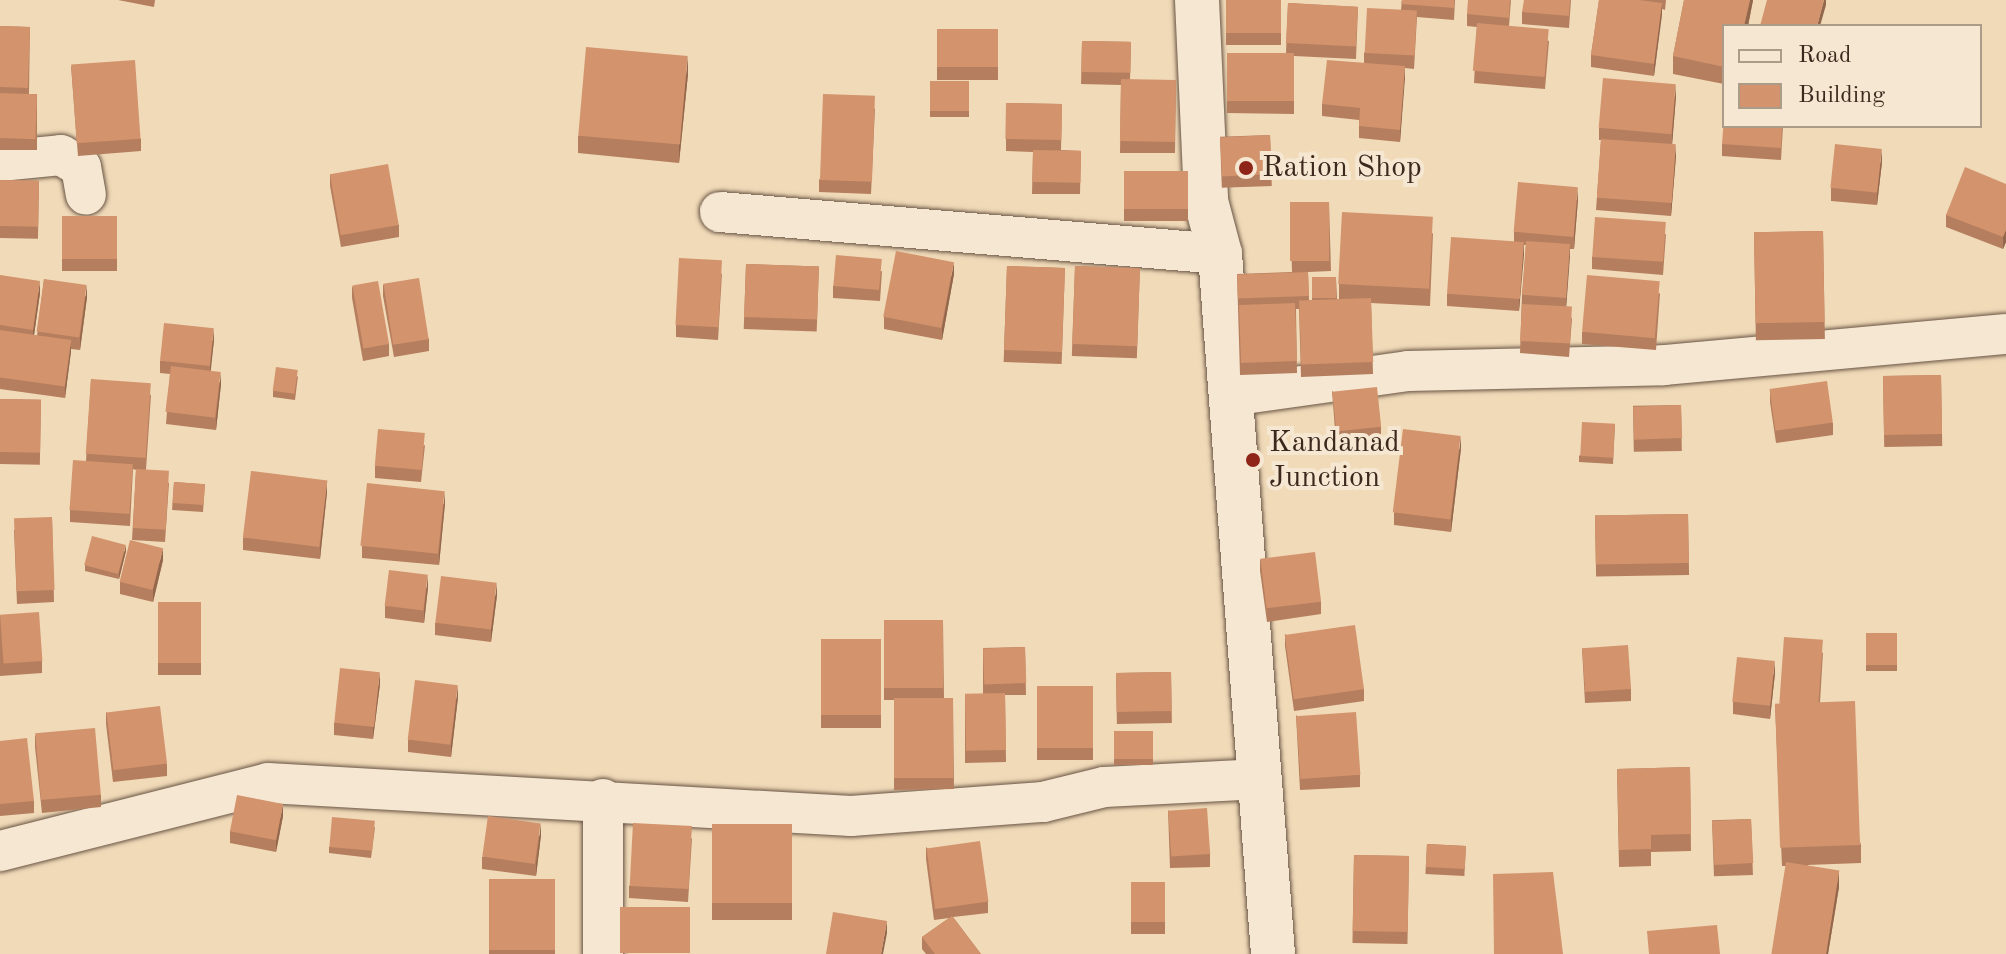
<!DOCTYPE html>
<html>
<head>
<meta charset="utf-8">
<style>
	body { margin:0 }
	#map { position:relative; width:2006px; height:954px; overflow:hidden; background:#f0dab8; font-family:"Old Standard TT",serif }
	div>[style] { position:absolute }
	.roads { filter:drop-shadow(0 0 2px #695444) drop-shadow(0 0 2px #695444) }
	.street>* { height:40px; margin:-20px; padding:0 20px; transform-origin:20px; border-radius:20px; background:#f5e7d1 }
	.secondary>* { height:44px; margin:-22px; padding:0 22px; transform-origin:22px; border-radius:22px; background:#f5e7d1 }
	.wall>* { inset:0; background:#b57e5e; transform-origin:0 0 }
	.shaded-wall>* { inset:0; background:#93674c }
	.building>* { inset:0; background:#d2936d; transform-origin:0 0 }
	.dots>* { width:22px; height:22px; translate:-50% -50%; box-sizing:border-box; border:4px solid #f5e7d1; border-radius:50% }
	span { translate:-50% -50%; white-space:nowrap; text-align:center; line-height:1.15; -webkit-text-stroke:8px #f5e7d1; paint-order:stroke }
	.poi-label { font-size:30px; color:#3c281d }
	.left { translate:0 -50%; text-align:left }
	.legend { position:absolute; left:1722px; top:24px; width:260px; height:104px; box-sizing:border-box; background:#f5e7d1; border:2px solid #ab9b89; margin:0; padding:10px 14px; list-style:none; font-size:24px; color:#3c281d }
	.legend li { display:flex; align-items:center; gap:16px; height:40px }
	.legend b { width:40px; border:2px solid #ab9b89 }
</style>
</head>
<body>
<div id="map">
	<div class="roads">
		<div class="street">
			<i style="left:0;top:161px;width:61px;rotate:-5.6deg"></i>
			<i style="left:61px;top:155px;width:23px;rotate:31deg"></i>
			<i style="left:81px;top:167px;width:28px;rotate:80deg"></i>
			<i style="left:720px;top:212px;width:502px;rotate:4.8deg"></i>
			<i style="left:1230px;top:396px;width:180px;rotate:-8deg"></i>
			<i style="left:1408px;top:371px;width:256px;rotate:-1.3deg"></i>
			<i style="left:1664px;top:365px;width:343px;rotate:-5.2deg"></i>
			<i style="left:0;top:851px;width:276px;rotate:-14.2deg"></i>
			<i style="left:268px;top:783px;width:584px;rotate:3.24deg"></i>
			<i style="left:851px;top:816px;width:193px;rotate:-4.2deg"></i>
			<i style="left:1043px;top:802px;width:63px;rotate:-13.8deg"></i>
			<i style="left:1104px;top:787px;width:157px;rotate:-2.9deg"></i>
			<i style="left:603px;top:954px;width:155px;rotate:-90deg"></i>
		</div>
		<div class="secondary">
			<i style="left:1197px;top:0;width:201px;rotate:87.4deg"></i>
			<i style="left:1206px;top:201px;width:55px;rotate:75.2deg"></i>
			<i style="left:1220px;top:254px;width:702px;rotate:85.67deg"></i>
		</div>
	</div>
	<div class="wall">
		<i style="clip-path:polygon(118px 0,155px 0,154px 7px)"></i>
		<i style="left:1226px;top:0;width:55px;height:45px"></i>
		<i style="clip-path:polygon(1402px 0,1455px 0,1454px 20px,1417px 17px,1414px 69px,1405px 68px,1400px 142px,1359px 138px,1359px 120px,1322px 116px,1322px 104px,1364px 63px,1364px 53px,1401px 10px)"></i>
		<i style="clip-path:polygon(1511px 0,1509px 26px,1549px 41px,1545px 89px,1474px 83px,1477px 27px,1467px 26px,1467px 14px)"></i>
		<i style="clip-path:polygon(1571px 0,1569px 28px,1522px 24px,1522px 12px)"></i>
		<i style="clip-path:polygon(1599px 0,1666px 0,1665px 10px,1662px 9px,1654px 76px,1591px 67px,1591px 55px)"></i>
		<i style="clip-path:polygon(1684px 0,1753px 0,1748px 26px,1724px 26px,1724px 84px,1673px 74px,1673px 56px)"></i>
		<i style="clip-path:polygon(1288px 3px,1358px 7px,1356px 59px,1294px 56px,1294px 114px,1227px 113px,1227px 53px,1286px 53px)"></i>
		<i style="clip-path:polygon(0 26px,30px 27px,29px 94px,37px 94px,37px 150px,0 150px)"></i>
		<i style="left:937px;top:29px;width:61px;height:51px"></i>
		<i style="clip-path:polygon(1082px 41px,1131px 42px,1130px 80px,1176px 80px,1175px 153px,1120px 153px,1121px 85px,1081px 84px)"></i>
		<i style="clip-path:polygon(71px 66px,141px 139px,141px 151px,78px 156px)"></i>
		<i style="clip-path:polygon(688px 74px,679px 163px,578px 153px,578px 136px)"></i>
		<i style="left:930px;top:81px;width:39px;height:36px"></i>
		<i style="clip-path:polygon(1676px 96px,1672px 144px,1676px 156px,1671px 216px,1596px 210px,1601px 140px,1599px 140px,1599px 128px)"></i>
		<i style="clip-path:polygon(1006px 103px,1062px 104px,1061px 150px,1081px 151px,1080px 194px,1032px 194px,1033px 152px,1006px 151px)"></i>
		<i style="clip-path:polygon(875px 108px,871px 194px,819px 192px,819px 180px)"></i>
		<i style="clip-path:polygon(1783px 126px,1781px 160px,1722px 156px,1722px 144px)"></i>
		<i style="left:1270px;top:135px;width:51px;height:50px;rotate:88deg"></i>
		<i style="clip-path:polygon(1882px 162px,1877px 205px,1831px 201px,1831px 188px)"></i>
		<i style="left:1124px;top:171px;width:64px;height:50px"></i>
		<i style="clip-path:polygon(330px 174px,399px 225px,399px 237px,341px 247px,330px 186px)"></i>
		<i style="left:0;top:180px;width:39px;height:58px;rotate:1deg"></i>
		<i style="clip-path:polygon(2006px 184px,2006px 242px,2003px 249px,1946px 227px,1946px 215px)"></i>
		<i style="clip-path:polygon(1578px 199px,1574px 249px,1570px 249px,1566px 307px,1572px 319px,1569px 357px,1520px 353px,1522px 295px,1526px 245px,1524px 245px,1519px 311px,1447px 306px,1447px 294px,1514px 242px,1514px 232px)"></i>
		<i style="clip-path:polygon(1290px 202px,1329px 202px,1331px 271px,1308px 272px,1309px 300px,1312px 300px,1312px 277px,1336px 277px,1337px 299px,1339px 299px,1339px 284px,1433px 233px,1430px 306px,1371px 303px,1373px 374px,1301px 377px,1299px 309px,1296px 309px,1297px 373px,1240px 375px,1237px 274px,1292px 272px)"></i>
		<i style="left:62px;top:216px;width:55px;height:55px"></i>
		<i style="left:1823px;top:231px;width:108px;height:69px;rotate:89deg"></i>
		<i style="clip-path:polygon(1666px 234px,1663px 275px,1592px 269px,1592px 257px)"></i>
		<i style="left:746px;top:264px;width:73px;height:65px;rotate:2deg"></i>
		<i style="left:1007px;top:266px;width:58px;height:96px;rotate:2deg"></i>
		<i style="left:1075px;top:266px;width:65px;height:90px;rotate:2deg"></i>
		<i style="clip-path:polygon(882px 271px,880px 301px,833px 298px,833px 286px)"></i>
		<i style="clip-path:polygon(722px 273px,718px 340px,676px 337px,676px 325px)"></i>
		<i style="clip-path:polygon(954px 274px,942px 340px,884px 329px,884px 317px)"></i>
		<i style="clip-path:polygon(0 275px,40px 293px,34px 335px,37px 336px,44px 279px,87px 297px,80px 350px,71px 349px,65px 398px,0 389px)"></i>
		<i style="clip-path:polygon(383px 284px,429px 339px,429px 351px,394px 357px,383px 296px)"></i>
		<i style="clip-path:polygon(352px 286px,389px 344px,389px 356px,363px 361px,352px 298px)"></i>
		<i style="clip-path:polygon(1660px 293px,1656px 350px,1582px 344px,1582px 332px)"></i>
		<i style="clip-path:polygon(214px 340px,210px 371px,221px 384px,216px 430px,166px 424px,170px 374px,160px 373px,160px 361px)"></i>
		<i style="left:1941px;top:375px;width:71px;height:58px;rotate:89deg"></i>
		<i style="clip-path:polygon(298px 376px,295px 400px,273px 397px,273px 391px)"></i>
		<i style="clip-path:polygon(91px 379px,151px 395px,146px 470px,169px 483px,165px 542px,132px 540px,136px 470px,133px 469px,130px 526px,70px 522px,70px 510px,86px 461px)"></i>
		<i style="clip-path:polygon(1770px 389px,1833px 423px,1833px 435px,1776px 443px,1770px 402px)"></i>
		<i style="clip-path:polygon(1332px 391px,1381px 427px,1381px 439px,1336px 443px)"></i>
		<i style="left:0;top:399px;width:41px;height:65px;rotate:1deg"></i>
		<i style="left:1681px;top:405px;width:46px;height:48px;rotate:89deg"></i>
		<i style="clip-path:polygon(1615px 424px,1613px 464px,1579px 462px,1579px 456px)"></i>
		<i style="clip-path:polygon(425px 445px,421px 482px,375px 478px,375px 466px)"></i>
		<i style="clip-path:polygon(1461px 448px,1451px 532px,1394px 525px,1394px 513px)"></i>
		<i style="left:174px;top:482px;width:31px;height:28px;rotate:4deg"></i>
		<i style="clip-path:polygon(327px 492px,320px 559px,243px 550px,243px 538px)"></i>
		<i style="clip-path:polygon(445px 503px,439px 565px,362px 558px,362px 546px)"></i>
		<i style="left:1688px;top:514px;width:61px;height:93px;rotate:89deg"></i>
		<i style="clip-path:polygon(52px 517px,54px 602px,17px 604px,14px 530px)"></i>
		<i style="clip-path:polygon(126px 551px,119px 579px,85px 571px,85px 565px)"></i>
		<i style="clip-path:polygon(1260px 559px,1321px 602px,1321px 614px,1267px 622px,1260px 571px)"></i>
		<i style="clip-path:polygon(163px 560px,153px 602px,120px 594px,120px 582px)"></i>
		<i style="clip-path:polygon(428px 587px,424px 623px,385px 618px,385px 606px)"></i>
		<i style="clip-path:polygon(497px 595px,491px 642px,435px 635px,435px 623px)"></i>
		<i style="left:158px;top:602px;width:43px;height:73px"></i>
		<i style="clip-path:polygon(0 615px,42px 661px,42px 673px,0 676px)"></i>
		<i style="clip-path:polygon(884px 620px,943px 620px,944px 698px,953px 698px,954px 789px,894px 790px,894px 700px,884px 700px)"></i>
		<i style="left:1866px;top:633px;width:31px;height:38px"></i>
		<i style="clip-path:polygon(1285px 634px,1364px 689px,1364px 701px,1294px 711px,1285px 646px)"></i>
		<i style="left:821px;top:639px;width:60px;height:89px"></i>
		<i style="clip-path:polygon(1025px 647px,1026px 695px,1005px 695px,1006px 762px,965px 763px,965px 694px,983px 694px,983px 648px)"></i>
		<i style="clip-path:polygon(1582px 648px,1631px 689px,1631px 701px,1585px 703px)"></i>
		<i style="clip-path:polygon(1823px 652px,1820px 703px,1861px 845px,1861px 863px,1807px 865px,1839px 887px,1828px 954px,1772px 954px,1786px 866px,1782px 866px,1775px 705px,1780px 705px)"></i>
		<i style="left:1171px;top:672px;width:51px;height:55px;rotate:89deg"></i>
		<i style="clip-path:polygon(1775px 673px,1770px 719px,1733px 714px,1733px 702px)"></i>
		<i style="clip-path:polygon(380px 684px,373px 739px,334px 735px,334px 723px)"></i>
		<i style="left:1037px;top:686px;width:56px;height:74px"></i>
		<i style="clip-path:polygon(458px 697px,451px 757px,408px 752px,408px 740px)"></i>
		<i style="clip-path:polygon(106px 712px,167px 764px,167px 776px,113px 782px,106px 724px)"></i>
		<i style="clip-path:polygon(1296px 715px,1360px 775px,1360px 787px,1300px 790px)"></i>
		<i style="left:1114px;top:731px;width:39px;height:34px"></i>
		<i style="clip-path:polygon(35px 735px,101px 795px,101px 807px,42px 813px,35px 747px)"></i>
		<i style="clip-path:polygon(0 741px,34px 801px,34px 813px,0 816px)"></i>
		<i style="clip-path:polygon(1690px 767px,1691px 851px,1651px 852px,1651px 866px,1619px 867px,1617px 769px)"></i>
		<i style="clip-path:polygon(1168px 810px,1210px 854px,1210px 867px,1170px 868px)"></i>
		<i style="clip-path:polygon(283px 816px,276px 852px,230px 843px,230px 831px)"></i>
		<i style="left:1751px;top:819px;width:56px;height:39px;rotate:88deg"></i>
		<i style="left:712px;top:824px;width:80px;height:96px"></i>
		<i style="clip-path:polygon(375px 827px,371px 858px,329px 853px,329px 847px)"></i>
		<i style="clip-path:polygon(541px 835px,536px 876px,482px 869px,482px 857px)"></i>
		<i style="clip-path:polygon(692px 838px,688px 902px,629px 898px,629px 886px)"></i>
		<i style="left:1427px;top:844px;width:39px;height:30px;rotate:3deg"></i>
		<i style="clip-path:polygon(926px 847px,988px 901px,988px 913px,953px 917px,981px 954px,926px 954px,922px 949px,922px 937px,949px 918px,934px 920px,926px 859px)"></i>
		<i style="left:1354px;top:855px;width:55px;height:88px;rotate:1deg"></i>
		<i style="left:489px;top:879px;width:66px;height:75px"></i>
		<i style="left:1131px;top:882px;width:34px;height:52px"></i>
	</div>
	<div class="shaded-wall">
		<i style="clip-path:polygon(1750px 0,1753px 0,1748px 26px,1744px 26px)"></i>
		<i style="clip-path:polygon(1824px 0,1826px 0,1826px 5px,1820px 26px,1817px 26px)"></i>
		<i style="clip-path:polygon(1662px 3px,1662px 15px,1654px 76px,1654px 64px)"></i>
		<i style="clip-path:polygon(688px 56px,688px 74px,679px 163px,679px 146px)"></i>
		<i style="clip-path:polygon(1405px 66px,1405px 78px,1400px 142px,1400px 130px)"></i>
		<i style="clip-path:polygon(1676px 84px,1676px 96px,1672px 146px,1672px 134px)"></i>
		<i style="clip-path:polygon(1676px 144px,1676px 156px,1671px 216px,1671px 204px)"></i>
		<i style="clip-path:polygon(1882px 149px,1882px 162px,1877px 205px,1877px 193px)"></i>
		<i style="clip-path:polygon(1578px 187px,1578px 199px,1574px 249px,1574px 237px)"></i>
		<i style="clip-path:polygon(2006px 230px,2006px 242px,2003px 249px,2003px 237px)"></i>
		<i style="clip-path:polygon(1524px 242px,1524px 255px,1519px 311px,1519px 299px)"></i>
		<i style="clip-path:polygon(1570px 244px,1570px 256px,1566px 310px,1566px 298px)"></i>
		<i style="clip-path:polygon(954px 262px,954px 274px,942px 340px,942px 328px)"></i>
		<i style="clip-path:polygon(40px 281px,40px 293px,33px 342px,33px 330px)"></i>
		<i style="clip-path:polygon(87px 285px,87px 297px,80px 350px,80px 338px)"></i>
		<i style="clip-path:polygon(214px 328px,214px 340px,210px 378px,210px 366px)"></i>
		<i style="clip-path:polygon(71px 340px,71px 352px,65px 398px,65px 386px)"></i>
		<i style="clip-path:polygon(221px 372px,221px 384px,216px 430px,216px 418px)"></i>
		<i style="clip-path:polygon(1461px 436px,1461px 448px,1451px 532px,1451px 520px)"></i>
		<i style="clip-path:polygon(327px 480px,327px 492px,320px 559px,320px 547px)"></i>
		<i style="clip-path:polygon(445px 491px,445px 503px,439px 565px,439px 553px)"></i>
		<i style="clip-path:polygon(126px 545px,126px 551px,119px 579px,119px 573px)"></i>
		<i style="clip-path:polygon(163px 548px,163px 560px,153px 602px,153px 590px)"></i>
		<i style="clip-path:polygon(428px 575px,428px 587px,424px 623px,424px 611px)"></i>
		<i style="clip-path:polygon(497px 583px,497px 595px,491px 642px,491px 630px)"></i>
		<i style="clip-path:polygon(1775px 661px,1775px 673px,1770px 719px,1770px 706px)"></i>
		<i style="clip-path:polygon(380px 672px,380px 684px,373px 739px,373px 727px)"></i>
		<i style="clip-path:polygon(458px 685px,458px 697px,451px 757px,451px 745px)"></i>
		<i style="clip-path:polygon(283px 804px,283px 816px,276px 852px,276px 840px)"></i>
		<i style="clip-path:polygon(541px 823px,541px 835px,536px 876px,536px 864px)"></i>
		<i style="clip-path:polygon(1839px 870px,1839px 887px,1828px 954px,1826px 954px)"></i>
		<i style="clip-path:polygon(887px 921px,887px 933px,883px 954px,881px 954px)"></i>
	</div>
	<div class="building">
		<i style="left:1226px;top:0;width:55px;height:33px"></i>
		<i style="clip-path:polygon(1402px 0,1454px 0,1454px 8px,1401px 4px)"></i>
		<i style="clip-path:polygon(1468px 0,1510px 0,1509px 18px,1467px 14px)"></i>
		<i style="clip-path:polygon(1524px 0,1570px 0,1569px 16px,1522px 12px)"></i>
		<i style="clip-path:polygon(1599px 0,1639px 0,1662px 3px,1654px 64px,1591px 55px)"></i>
		<i style="clip-path:polygon(1684px 0,1750px 0,1744px 26px,1724px 26px,1724px 67px,1673px 56px)"></i>
		<i style="clip-path:polygon(1767px 0,1824px 0,1817px 26px,1760px 26px)"></i>
		<i style="left:1288px;top:3px;width:70px;height:40px;rotate:3deg"></i>
		<i style="left:1367px;top:8px;width:50px;height:45px;rotate:3deg"></i>
		<i style="left:1477px;top:23px;width:72px;height:48px;rotate:5deg"></i>
		<i style="left:0;top:26px;width:30px;height:61px;rotate:2deg"></i>
		<i style="left:937px;top:29px;width:61px;height:38px"></i>
		<i style="left:1082px;top:41px;width:49px;height:31px;rotate:1deg"></i>
		<i style="left:586px;top:47px;width:102px;height:89px;rotate:5deg"></i>
		<i style="left:1227px;top:53px;width:67px;height:48px"></i>
		<i style="left:135px;top:60px;width:79px;height:64px;rotate:86deg"></i>
		<i style="clip-path:polygon(1327px 60px,1405px 66px,1400px 130px,1359px 126px,1360px 108px,1322px 104px)"></i>
		<i style="left:1603px;top:78px;width:73px;height:50px;rotate:5deg"></i>
		<i style="left:1121px;top:79px;width:55px;height:62px;rotate:1deg"></i>
		<i style="left:930px;top:81px;width:39px;height:30px"></i>
		<i style="left:0;top:93px;width:37px;height:45px;rotate:2deg"></i>
		<i style="left:823px;top:94px;width:52px;height:86px;rotate:2deg"></i>
		<i style="left:1006px;top:103px;width:56px;height:36px;rotate:1deg"></i>
		<i style="clip-path:polygon(1724px 117px,1724px 126px,1782px 126px,1781px 148px,1722px 144px)"></i>
		<i style="left:1270px;top:135px;width:39px;height:50px;rotate:87deg"></i>
		<i style="left:1601px;top:139px;width:75px;height:59px;rotate:4deg"></i>
		<i style="left:1835px;top:144px;width:47px;height:44px;rotate:6deg"></i>
		<i style="left:1033px;top:150px;width:48px;height:32px;rotate:1deg"></i>
		<i style="left:388px;top:164px;width:62px;height:59px;rotate:80deg"></i>
		<i style="clip-path:polygon(1965px 167px,2006px 184px,2006px 230px,2003px 237px,1946px 215px)"></i>
		<i style="left:1124px;top:171px;width:64px;height:38px"></i>
		<i style="left:0;top:180px;width:39px;height:46px;rotate:1deg"></i>
		<i style="left:1518px;top:182px;width:60px;height:50px;rotate:5deg"></i>
		<i style="left:1290px;top:202px;width:39px;height:59px"></i>
		<i style="left:1342px;top:212px;width:91px;height:72px;rotate:3deg"></i>
		<i style="left:62px;top:216px;width:55px;height:43px"></i>
		<i style="left:1595px;top:217px;width:71px;height:40px;rotate:4deg"></i>
		<i style="left:1823px;top:231px;width:91px;height:69px;rotate:89deg"></i>
		<i style="left:1451px;top:237px;width:73px;height:57px;rotate:4deg"></i>
		<i style="left:1526px;top:241px;width:44px;height:54px;rotate:4deg"></i>
		<i style="left:896px;top:251px;width:59px;height:67px;rotate:11deg"></i>
		<i style="left:836px;top:255px;width:46px;height:31px;rotate:5deg"></i>
		<i style="left:679px;top:258px;width:43px;height:67px;rotate:3deg"></i>
		<i style="left:746px;top:264px;width:73px;height:53px;rotate:2deg"></i>
		<i style="left:1007px;top:266px;width:58px;height:84px;rotate:2deg"></i>
		<i style="left:1075px;top:266px;width:65px;height:78px;rotate:2deg"></i>
		<i style="left:1308px;top:272px;width:24px;height:71px;rotate:88deg"></i>
		<i style="clip-path:polygon(0 275px,40px 281px,33px 330px,0 325px)"></i>
		<i style="left:1587px;top:275px;width:73px;height:57px;rotate:5deg"></i>
		<i style="left:1312px;top:277px;width:24px;height:21px"></i>
		<i style="left:419px;top:278px;width:62px;height:36px;rotate:81deg"></i>
		<i style="left:44px;top:279px;width:43px;height:53px;rotate:8deg"></i>
		<i style="left:378px;top:281px;width:64px;height:26px;rotate:80deg"></i>
		<i style="left:1371px;top:298px;width:64px;height:72px;rotate:88deg"></i>
		<i style="left:1295px;top:303px;width:58px;height:56px;rotate:88deg"></i>
		<i style="left:1522px;top:304px;width:50px;height:37px;rotate:3deg"></i>
		<i style="left:164px;top:323px;width:50px;height:38px;rotate:6deg"></i>
		<i style="left:0;top:330px;width:72px;height:47px;rotate:8deg"></i>
		<i style="left:171px;top:366px;width:50px;height:46px;rotate:7deg"></i>
		<i style="left:276px;top:367px;width:22px;height:24px;rotate:8deg"></i>
		<i style="left:1941px;top:375px;width:59px;height:58px;rotate:89deg"></i>
		<i style="left:91px;top:379px;width:60px;height:75px;rotate:4deg"></i>
		<i style="left:1827px;top:381px;width:42px;height:58px;rotate:82deg"></i>
		<i style="left:1377px;top:387px;width:40px;height:45px;rotate:84deg"></i>
		<i style="left:0;top:399px;width:41px;height:53px;rotate:1deg"></i>
		<i style="left:1681px;top:405px;width:33px;height:48px;rotate:88deg"></i>
		<i style="left:1582px;top:422px;width:33px;height:34px;rotate:3deg"></i>
		<i style="left:378px;top:429px;width:47px;height:37px;rotate:5deg"></i>
		<i style="left:1403px;top:429px;width:58px;height:84px;rotate:7deg"></i>
		<i style="left:73px;top:460px;width:60px;height:50px;rotate:4deg"></i>
		<i style="left:136px;top:469px;width:33px;height:59px;rotate:3deg"></i>
		<i style="left:251px;top:471px;width:77px;height:67px;rotate:7deg"></i>
		<i style="left:174px;top:482px;width:31px;height:21px;rotate:4deg"></i>
		<i style="left:367px;top:483px;width:78px;height:63px;rotate:6deg"></i>
		<i style="left:1688px;top:514px;width:49px;height:93px;rotate:89deg"></i>
		<i style="left:52px;top:517px;width:73px;height:38px;rotate:88deg"></i>
		<i style="left:92px;top:536px;width:35px;height:30px;rotate:15deg"></i>
		<i style="left:130px;top:540px;width:34px;height:43px;rotate:14deg"></i>
		<i style="left:1315px;top:552px;width:50px;height:55px;rotate:83deg"></i>
		<i style="left:389px;top:570px;width:39px;height:36px;rotate:7deg"></i>
		<i style="left:441px;top:576px;width:56px;height:47px;rotate:7deg"></i>
		<i style="left:158px;top:602px;width:43px;height:61px"></i>
		<i style="left:39px;top:612px;width:49px;height:39px;rotate:86deg"></i>
		<i style="left:884px;top:620px;width:59px;height:68px"></i>
		<i style="left:1355px;top:625px;width:65px;height:71px;rotate:82deg"></i>
		<i style="left:1866px;top:633px;width:31px;height:32px"></i>
		<i style="left:1784px;top:637px;width:39px;height:67px;rotate:4deg"></i>
		<i style="left:821px;top:639px;width:60px;height:76px"></i>
		<i style="left:1628px;top:645px;width:44px;height:46px;rotate:86deg"></i>
		<i style="left:1025px;top:647px;width:36px;height:42px;rotate:88deg"></i>
		<i style="left:1737px;top:657px;width:38px;height:45px;rotate:6deg"></i>
		<i style="left:340px;top:668px;width:40px;height:55px;rotate:6deg"></i>
		<i style="left:1171px;top:672px;width:39px;height:55px;rotate:89deg"></i>
		<i style="left:415px;top:680px;width:43px;height:60px;rotate:7deg"></i>
		<i style="left:1037px;top:686px;width:56px;height:62px"></i>
		<i style="left:1005px;top:693px;width:57px;height:40px;rotate:89deg"></i>
		<i style="left:894px;top:698px;width:59px;height:80px"></i>
		<i style="left:1855px;top:701px;width:144px;height:80px;rotate:88deg"></i>
		<i style="left:160px;top:706px;width:58px;height:54px;rotate:83deg"></i>
		<i style="left:1356px;top:712px;width:63px;height:60px;rotate:86deg"></i>
		<i style="left:95px;top:728px;width:67px;height:60px;rotate:85deg"></i>
		<i style="left:1114px;top:731px;width:39px;height:28px"></i>
		<i style="clip-path:polygon(27px 738px,34px 801px,0 804px,0 741px)"></i>
		<i style="clip-path:polygon(1690px 767px,1691px 834px,1651px 835px,1651px 849px,1619px 850px,1617px 769px)"></i>
		<i style="left:237px;top:795px;width:47px;height:37px;rotate:11deg"></i>
		<i style="left:1207px;top:808px;width:46px;height:39px;rotate:86deg"></i>
		<i style="left:488px;top:816px;width:53px;height:41px;rotate:8deg"></i>
		<i style="left:332px;top:817px;width:43px;height:30px;rotate:5deg"></i>
		<i style="left:1751px;top:819px;width:44px;height:39px;rotate:87deg"></i>
		<i style="left:633px;top:823px;width:59px;height:63px;rotate:3deg"></i>
		<i style="left:712px;top:824px;width:80px;height:79px"></i>
		<i style="left:980px;top:841px;width:61px;height:54px;rotate:82deg"></i>
		<i style="left:1427px;top:844px;width:39px;height:23px;rotate:3deg"></i>
		<i style="left:1354px;top:855px;width:55px;height:76px;rotate:1deg"></i>
		<i style="left:1786px;top:862px;width:54px;height:93px;rotate:9deg"></i>
		<i style="clip-path:polygon(1553px 872px,1563px 954px,1494px 954px,1493px 874px)"></i>
		<i style="left:489px;top:879px;width:66px;height:71px"></i>
		<i style="left:1131px;top:882px;width:34px;height:40px"></i>
		<i style="left:620px;top:907px;width:70px;height:46px"></i>
		<i style="clip-path:polygon(833px 912px,887px 921px,881px 954px,826px 954px)"></i>
		<i style="clip-path:polygon(952px 916px,981px 954px,935px 954px,922px 937px)"></i>
		<i style="clip-path:polygon(1717px 925px,1720px 954px,1649px 954px,1647px 931px)"></i>
	</div>
	<div class="dots">
		<i style="left:1246px;top:168px;background:#8f2418"></i>
		<i style="left:1253px;top:460px;background:#8f2418"></i>
	</div>
	<div class="poi-label">
		<span class="left" style="left:1262px;top:168px">Ration Shop</span>
		<span class="left" style="left:1269px;top:460px">Kandanad<br>Junction</span>
	</div>
	<ul class="legend">
	<li><b style="height:10px;background:#f5e7d1"></b>Road</li>
	<li><b style="height:22px;background:#d2936d"></b>Building</li>
	</ul>
</div>
</body>
</html>
